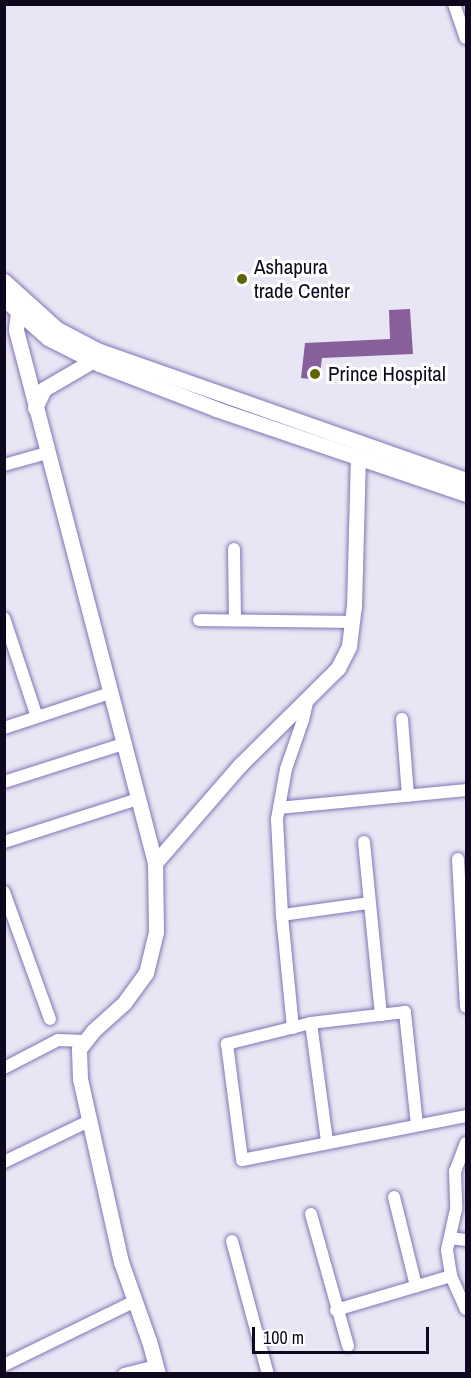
<!DOCTYPE html>
<html>
<head>
<meta charset="utf-8">
<style>
	body { margin:0 }
	#map { position:relative; width:471px; height:1378px; overflow:hidden; background:#e8e6f4; font-family:"Archivo Narrow",sans-serif }
	div>[style] { position:absolute }
	.building>* { inset:0; background:#87609b }
	.roads { filter:drop-shadow(0 0 2px #8374b5) drop-shadow(0 0 2px #8374b5) }
	.minor>* { height:12px; margin:-6px; padding:0 6px; transform-origin:6px; border-radius:6px; background:#fff }
	.major>* { height:15px; margin:-7.5px; padding:0 7.5px; transform-origin:7.5px; border-radius:7.5px; background:#fff }
	.dots>* { width:16px; height:16px; translate:-50% -50%; box-sizing:border-box; border:3px solid #fff; border-radius:50% }
	span { translate:-50% -50%; white-space:nowrap; text-align:center; line-height:1.15; -webkit-text-stroke:6px #fff; paint-order:stroke }
	.poi-label { font-size:21px; color:#0e071e }
	.left { translate:0 -50%; text-align:left }
	.frame { position:absolute; inset:0; border:6px solid #0e071e; pointer-events:none }
	.scale { position:absolute; left:252px; top:1327px; width:177px; height:27px; box-sizing:border-box; border:3px solid #0e071e; border-top:0; padding-left:8px; font-size:18px; line-height:21px; white-space:nowrap; color:#0e071e; -webkit-text-stroke:4px #fff; paint-order:stroke }
</style>
</head>
<body>
<div id="map">
	<div class="building">
		<i style="clip-path:polygon(410px 309px,413px 354px,322px 358px,319px 380px,301px 378px,305px 343px,390px 339px,389px 310px)"></i>
	</div>
	<div class="roads">
		<div class="minor">
			<i style="left:454px;top:4px;width:36px;rotate:71deg"></i>
			<i style="left:4px;top:465px;width:45px;rotate:-15.6deg"></i>
			<i style="left:234px;top:549px;width:70px;rotate:89.2deg"></i>
			<i style="left:4px;top:618px;width:104px;rotate:71.6deg"></i>
			<i style="left:199px;top:620px;width:153px;rotate:0.7deg"></i>
			<i style="left:402px;top:719px;width:77px;rotate:85.5deg"></i>
			<i style="left:4px;top:728px;width:112px;rotate:-18.3deg"></i>
			<i style="left:4px;top:782px;width:125px;rotate:-17.7deg"></i>
			<i style="left:279px;top:808px;width:188px;rotate:-5.5deg"></i>
			<i style="left:4px;top:842px;width:141px;rotate:-17.8deg"></i>
			<i style="left:364px;top:842px;width:174px;rotate:84.4deg"></i>
			<i style="left:458px;top:859px;width:148px;rotate:86.9deg"></i>
			<i style="left:4px;top:892px;width:135px;rotate:70.1deg"></i>
			<i style="left:282px;top:915px;width:88px;rotate:-7.9deg"></i>
			<i style="left:311px;top:1023px;width:120px;rotate:82.3deg"></i>
			<i style="left:293px;top:1028px;width:114px;rotate:-95.6deg"></i>
			<i style="left:282px;top:915px;width:96px;rotate:-93deg"></i>
			<i style="left:277px;top:819px;width:51px;rotate:-79.8deg"></i>
			<i style="left:286px;top:769px;width:52px;rotate:-70.9deg"></i>
			<i style="left:303px;top:720px;width:23px;rotate:-77deg"></i>
			<i style="left:4px;top:1068px;width:61px;rotate:-27.4deg"></i>
			<i style="left:58px;top:1040px;width:27px;rotate:2deg"></i>
			<i style="left:417px;top:1125px;width:114px;rotate:-96.1deg"></i>
			<i style="left:405px;top:1012px;width:95px;rotate:173.3deg"></i>
			<i style="left:311px;top:1023px;width:87px;rotate:166deg"></i>
			<i style="left:227px;top:1044px;width:117px;rotate:82.6deg"></i>
			<i style="left:242px;top:1160px;width:228px;rotate:-11.1deg"></i>
			<i style="left:466px;top:1143px;width:30px;rotate:111deg"></i>
			<i style="left:455px;top:1171px;width:38px;rotate:88deg"></i>
			<i style="left:456px;top:1209px;width:42px;rotate:102.4deg"></i>
			<i style="left:447px;top:1250px;width:26px;rotate:81deg"></i>
			<i style="left:451px;top:1276px;width:36px;rotate:66deg"></i>
			<i style="left:4px;top:1162px;width:94px;rotate:-25.8deg"></i>
			<i style="left:394px;top:1197px;width:92px;rotate:76.1deg"></i>
			<i style="left:311px;top:1214px;width:137px;rotate:74.3deg"></i>
			<i style="left:450px;top:1238px;width:16px;rotate:7deg"></i>
			<i style="left:232px;top:1241px;width:138px;rotate:74.9deg"></i>
			<i style="left:336px;top:1310px;width:120px;rotate:-16.5deg"></i>
			<i style="left:4px;top:1365px;width:146px;rotate:-26deg"></i>
			<i style="left:124px;top:1374px;width:33px;rotate:-14deg"></i>
		</div>
		<div class="major">
			<i style="left:4px;top:281px;width:72px;rotate:42.2deg"></i>
			<i style="left:57px;top:329px;width:45px;rotate:27.7deg"></i>
			<i style="left:97px;top:350px;width:391px;rotate:19.4deg"></i>
			<i style="left:20px;top:296px;width:34px;rotate:97deg"></i>
			<i style="left:16px;top:330px;width:551px;rotate:75.38deg"></i>
			<i style="left:4px;top:299px;width:59px;rotate:41.6deg"></i>
			<i style="left:48px;top:338px;width:57px;rotate:27deg"></i>
			<i style="left:99px;top:364px;width:125px;rotate:21deg"></i>
			<i style="left:216px;top:409px;width:264px;rotate:18.8deg"></i>
			<i style="left:35px;top:408px;width:21px;rotate:-65deg"></i>
			<i style="left:44px;top:389px;width:56px;rotate:-30.3deg"></i>
			<i style="left:92px;top:361px;width:7px;rotate:-63deg"></i>
			<i style="left:158px;top:1374px;width:34px;rotate:-105deg"></i>
			<i style="left:149px;top:1341px;width:84px;rotate:-109.5deg"></i>
			<i style="left:121px;top:1262px;width:188px;rotate:-102.6deg"></i>
			<i style="left:80px;top:1079px;width:30px;rotate:-92deg"></i>
			<i style="left:79px;top:1049px;width:24px;rotate:-52deg"></i>
			<i style="left:94px;top:1030px;width:40px;rotate:-42deg"></i>
			<i style="left:124px;top:1003px;width:37px;rotate:-54deg"></i>
			<i style="left:146px;top:973px;width:42px;rotate:-76.3deg"></i>
			<i style="left:156px;top:932px;width:69px;rotate:-90.8deg"></i>
			<i style="left:155px;top:863px;width:128px;rotate:-49.1deg"></i>
			<i style="left:239px;top:766px;width:139px;rotate:-44.7deg"></i>
			<i style="left:338px;top:668px;width:25px;rotate:-63deg"></i>
			<i style="left:349px;top:646px;width:39px;rotate:-83deg"></i>
			<i style="left:354px;top:607px;width:149px;rotate:-88.5deg"></i>
			<i style="left:358px;top:458px;width:15px;rotate:-74deg"></i>
		</div>
	</div>
	<div class="dots">
		<i style="left:242px;top:279px;background:#5e6400"></i>
		<i style="left:315px;top:374px;background:#5e6400"></i>
	</div>
	<div class="poi-label">
		<span class="left" style="left:254px;top:279px">Ashapura<br>trade Center</span>
		<span class="left" style="left:328px;top:374px">Prince Hospital</span>
	</div>
	<div class="frame"></div>
	<div class="scale">100 m</div>
</div>
</body>
</html>
